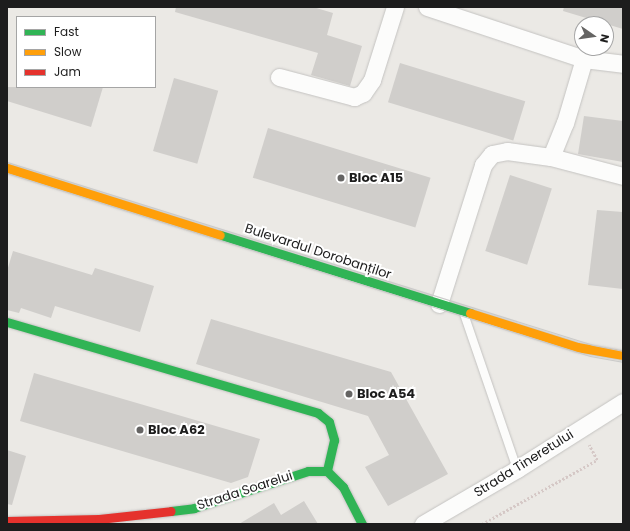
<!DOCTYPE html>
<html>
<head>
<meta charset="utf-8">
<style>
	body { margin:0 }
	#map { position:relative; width:630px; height:531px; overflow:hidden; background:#ebe9e5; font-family:Poppins,sans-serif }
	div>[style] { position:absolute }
	.building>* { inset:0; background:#d0cecb; transform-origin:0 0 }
	.path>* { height:2.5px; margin-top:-1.25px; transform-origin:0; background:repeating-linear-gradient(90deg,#d5c8c6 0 2px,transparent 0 4px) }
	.roads { filter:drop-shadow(0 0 1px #c4c3c1) drop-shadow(0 0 1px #c4c3c1) }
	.lane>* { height:8px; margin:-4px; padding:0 4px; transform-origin:4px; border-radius:4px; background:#fcfcfb }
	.street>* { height:17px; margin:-8.5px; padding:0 8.5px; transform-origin:8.5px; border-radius:8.5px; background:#fcfcfb }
	.fast>* { height:9px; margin:-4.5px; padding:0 4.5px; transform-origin:4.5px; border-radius:4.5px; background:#30b455 }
	.slow>* { height:9px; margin:-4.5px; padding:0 4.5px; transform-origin:4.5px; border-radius:4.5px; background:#ff9f0a }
	.jam>* { height:9px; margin:-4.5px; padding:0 4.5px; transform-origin:4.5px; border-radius:4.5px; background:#e5322d }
	.tram>* { height:1px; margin:-0.5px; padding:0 0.5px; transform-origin:0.5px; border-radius:0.5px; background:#cacac9 }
	.dots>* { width:11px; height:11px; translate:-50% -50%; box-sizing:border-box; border:2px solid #fff; border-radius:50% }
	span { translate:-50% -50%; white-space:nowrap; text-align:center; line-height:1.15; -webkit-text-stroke:4px #fff; paint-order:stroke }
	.poi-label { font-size:13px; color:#1d1d1d; font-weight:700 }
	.left { translate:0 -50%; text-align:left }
	.street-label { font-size:13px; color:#1d1d1d }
	.frame { position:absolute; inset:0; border:8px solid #1d1d1d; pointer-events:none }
	.legend { position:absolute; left:16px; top:16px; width:140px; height:72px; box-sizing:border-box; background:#fff; border:1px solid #a5a5a5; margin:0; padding:5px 7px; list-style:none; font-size:12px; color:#1d1d1d }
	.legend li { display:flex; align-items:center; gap:8px; height:20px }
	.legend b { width:20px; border:1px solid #a5a5a5 }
	.north { position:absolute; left:574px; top:16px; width:40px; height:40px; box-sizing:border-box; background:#fff; border:1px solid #a5a5a5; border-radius:50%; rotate:103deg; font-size:11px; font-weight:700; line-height:16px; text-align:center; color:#1d1d1d }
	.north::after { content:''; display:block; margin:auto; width:14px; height:18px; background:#656463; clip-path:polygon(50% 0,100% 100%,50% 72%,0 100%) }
</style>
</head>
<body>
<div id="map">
	<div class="building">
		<i style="clip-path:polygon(176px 7px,313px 7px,333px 13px,327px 35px,362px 46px,350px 86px,311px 75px,318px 53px,175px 12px)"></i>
		<i style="clip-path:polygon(564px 7px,623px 7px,623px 29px,563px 11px)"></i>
		<i style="left:400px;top:63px;width:131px;height:41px;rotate:17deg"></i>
		<i style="left:174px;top:78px;width:46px;height:76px;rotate:16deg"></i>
		<i style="clip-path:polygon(7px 87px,103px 87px,91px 127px,7px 101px)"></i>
		<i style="clip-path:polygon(584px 116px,623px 121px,623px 162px,578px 154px)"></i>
		<i style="left:268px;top:128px;width:170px;height:52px;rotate:17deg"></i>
		<i style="left:510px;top:175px;width:44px;height:80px;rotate:18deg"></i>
		<i style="clip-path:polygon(597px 210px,623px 212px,623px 289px,588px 285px)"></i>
		<i style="clip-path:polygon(13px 251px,92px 275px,95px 268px,154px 286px,140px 332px,55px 306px,51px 318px,21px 308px,19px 313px,7px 310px,7px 271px)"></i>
		<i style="clip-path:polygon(211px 319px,391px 372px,448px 474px,388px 506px,365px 467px,389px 455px,368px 416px,196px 364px)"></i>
		<i style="clip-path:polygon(34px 373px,260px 439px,248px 477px,231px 483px,20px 421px)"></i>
		<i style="clip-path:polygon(7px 450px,26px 456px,12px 505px,7px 504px)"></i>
		<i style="clip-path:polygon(304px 501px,318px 524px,239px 524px,274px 503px,281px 515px)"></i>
	</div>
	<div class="path">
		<i style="left:482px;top:524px;width:132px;rotate:-29.1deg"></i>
		<i style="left:597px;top:460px;width:17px;rotate:-118deg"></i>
	</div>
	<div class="roads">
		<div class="lane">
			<i style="left:464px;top:314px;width:164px;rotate:71.1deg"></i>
		</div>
		<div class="street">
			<i style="left:427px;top:7px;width:165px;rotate:18.3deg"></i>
			<i style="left:584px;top:59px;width:39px;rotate:7deg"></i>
			<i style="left:279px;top:77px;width:78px;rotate:14.9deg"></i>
			<i style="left:354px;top:97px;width:10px;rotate:-24deg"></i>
			<i style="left:363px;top:93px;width:16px;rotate:-55deg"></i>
			<i style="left:372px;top:80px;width:77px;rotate:-72.5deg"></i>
			<i style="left:551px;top:157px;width:74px;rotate:14.8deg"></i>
			<i style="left:439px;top:304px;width:146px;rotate:-72.4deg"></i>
			<i style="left:483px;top:165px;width:14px;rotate:-51deg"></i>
			<i style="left:492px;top:154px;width:15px;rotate:-11deg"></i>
			<i style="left:507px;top:151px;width:44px;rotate:7.8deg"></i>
			<i style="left:551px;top:157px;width:37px;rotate:-68deg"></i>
			<i style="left:565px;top:123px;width:67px;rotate:-73.5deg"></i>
			<i style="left:423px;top:524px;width:109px;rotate:-30.3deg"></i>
			<i style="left:517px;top:469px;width:125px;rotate:-32.3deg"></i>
		</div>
		<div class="fast">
			<i style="left:220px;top:235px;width:262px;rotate:17.3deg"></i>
			<i style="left:7px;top:322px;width:324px;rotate:16.3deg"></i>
			<i style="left:318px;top:413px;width:14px;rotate:39deg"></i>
			<i style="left:329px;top:422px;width:19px;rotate:74deg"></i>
			<i style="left:334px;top:440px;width:32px;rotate:103deg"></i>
			<i style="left:171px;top:511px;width:23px;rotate:-7deg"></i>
			<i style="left:194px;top:508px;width:120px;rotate:-18deg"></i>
			<i style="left:308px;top:471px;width:19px"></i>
			<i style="left:327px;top:471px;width:23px;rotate:45deg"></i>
			<i style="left:343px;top:487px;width:42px;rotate:62.8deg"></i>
		</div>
		<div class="slow">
			<i style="left:7px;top:168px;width:223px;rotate:17.5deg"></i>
			<i style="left:470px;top:313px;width:112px;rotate:17.6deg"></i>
			<i style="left:577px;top:347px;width:47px;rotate:9.9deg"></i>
		</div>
		<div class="jam">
			<i style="left:7px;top:521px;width:92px;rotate:-1.2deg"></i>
			<i style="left:99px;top:519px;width:72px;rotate:-6.3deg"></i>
		</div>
	</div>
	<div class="tram">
		<i style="left:7px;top:162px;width:614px;rotate:17.34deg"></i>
		<i style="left:593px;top:345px;width:31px;rotate:11deg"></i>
		<i style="left:7px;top:173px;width:611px;rotate:17.43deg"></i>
		<i style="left:590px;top:356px;width:34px;rotate:10deg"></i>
	</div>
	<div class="dots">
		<i style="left:341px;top:178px;background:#656463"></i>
		<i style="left:349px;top:394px;background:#656463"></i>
		<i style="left:140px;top:430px;background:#656463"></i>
	</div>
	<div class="poi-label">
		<span class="left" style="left:349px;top:178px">Bloc A15</span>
		<span class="left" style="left:357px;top:394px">Bloc A54</span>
		<span class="left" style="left:148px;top:430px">Bloc A62</span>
	</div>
	<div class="street-label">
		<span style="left:318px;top:252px;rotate:18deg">Bulevardul Dorobanților</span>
		<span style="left:524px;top:464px;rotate:-32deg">Strada Tineretului</span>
		<span style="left:245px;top:491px;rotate:-18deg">Strada Soarelui</span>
	</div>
	<div class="frame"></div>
	<ul class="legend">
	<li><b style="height:5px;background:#30b455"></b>Fast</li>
	<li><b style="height:5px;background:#ff9f0a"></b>Slow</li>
	<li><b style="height:5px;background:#e5322d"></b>Jam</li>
	</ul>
	<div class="north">N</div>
</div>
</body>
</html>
